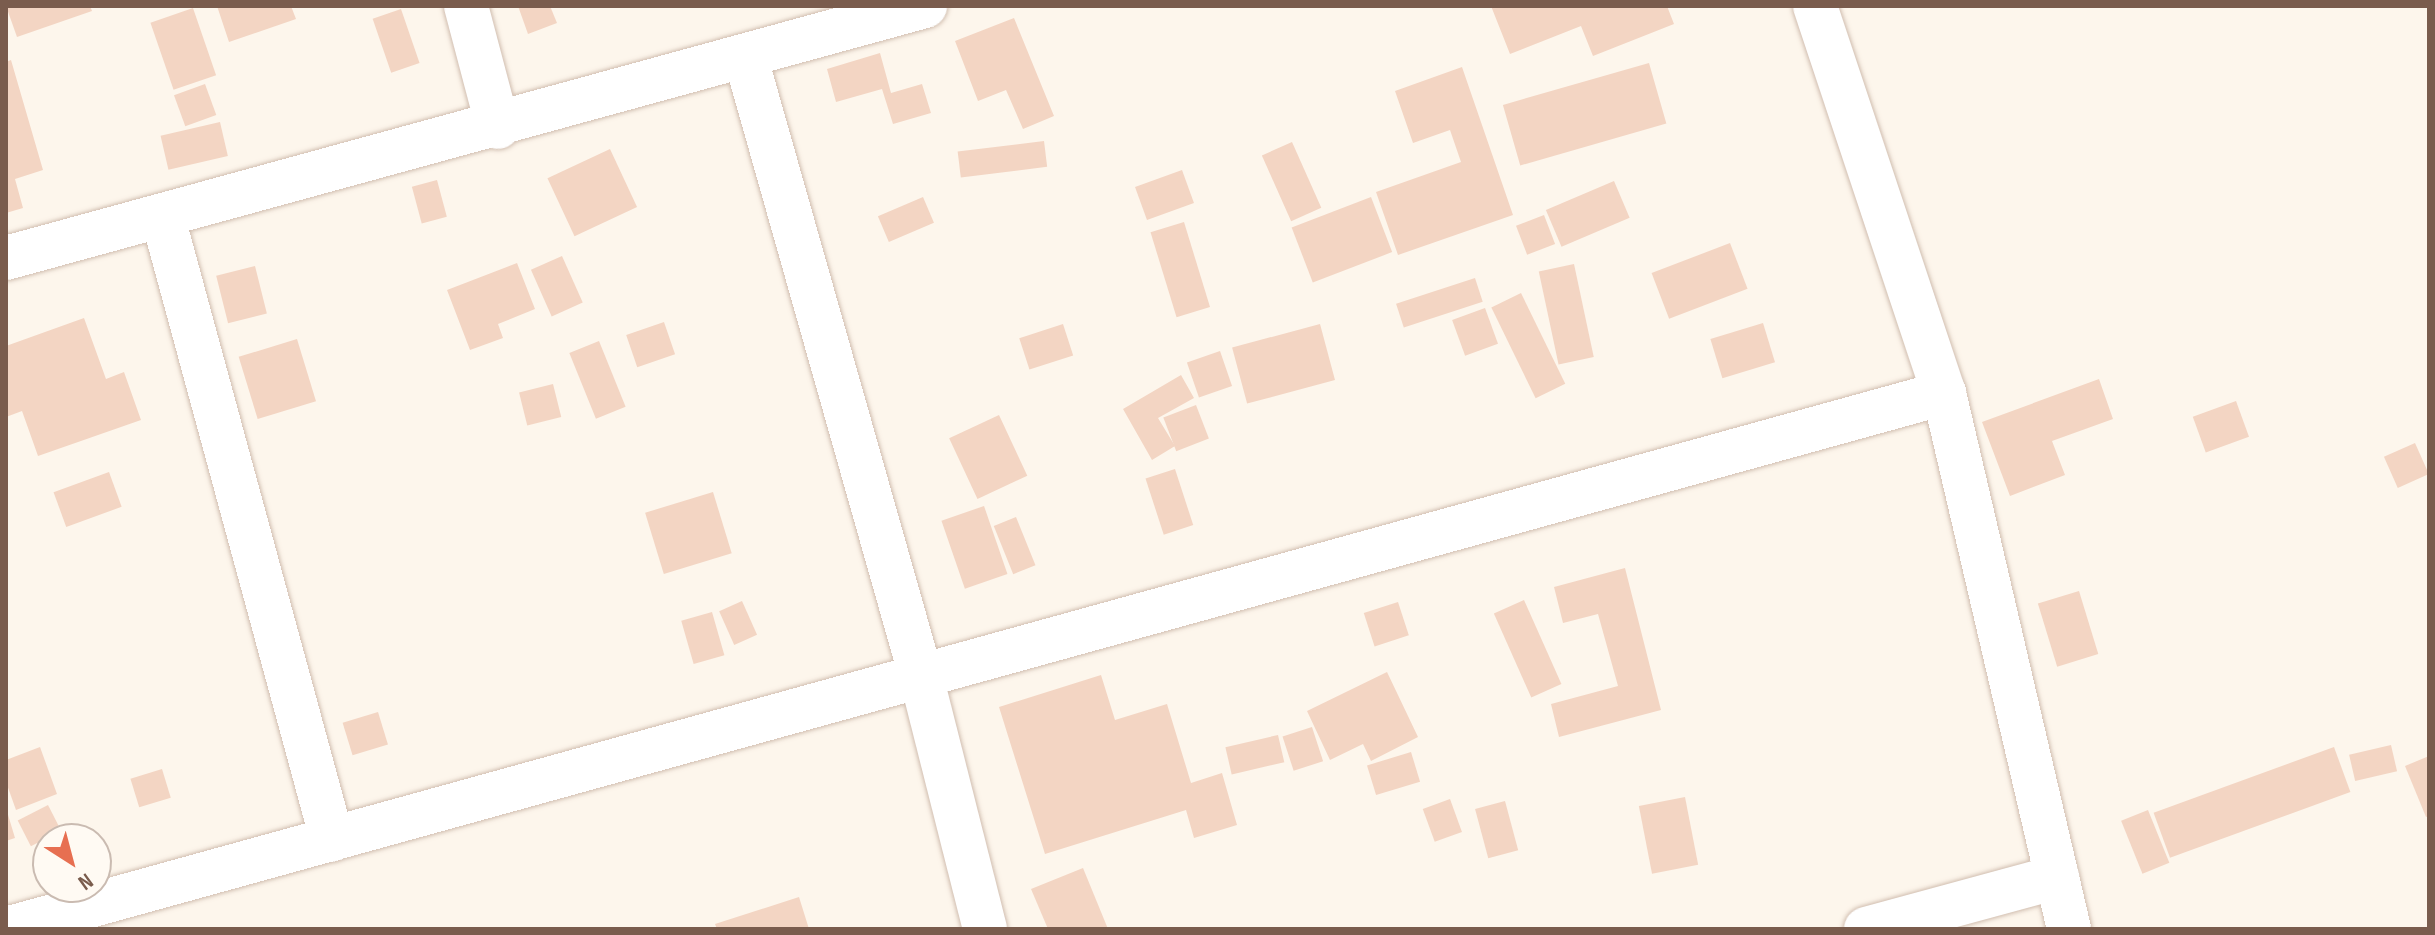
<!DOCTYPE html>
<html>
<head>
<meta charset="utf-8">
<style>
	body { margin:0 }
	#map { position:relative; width:2435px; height:935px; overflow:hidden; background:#fdf6ec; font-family:"Sofia Sans Condensed",sans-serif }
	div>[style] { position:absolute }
	.building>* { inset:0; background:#f3d5c3; transform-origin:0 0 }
	.roads { filter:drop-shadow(0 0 2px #d1beb0) drop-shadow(0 0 2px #d1beb0) }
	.minor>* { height:44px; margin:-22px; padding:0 22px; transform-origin:22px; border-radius:22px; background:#fff }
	span { translate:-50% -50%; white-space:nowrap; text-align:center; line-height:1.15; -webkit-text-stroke:7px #fffaf3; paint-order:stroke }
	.frame { position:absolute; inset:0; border:8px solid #7a5c4d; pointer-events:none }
	.north { position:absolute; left:32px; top:823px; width:80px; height:80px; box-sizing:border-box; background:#fffaf3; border:2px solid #cabbb1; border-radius:50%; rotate:144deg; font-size:22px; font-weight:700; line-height:32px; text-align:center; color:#7a5c4d }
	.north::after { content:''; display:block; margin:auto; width:28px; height:36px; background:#e76f51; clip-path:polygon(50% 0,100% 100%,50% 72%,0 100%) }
</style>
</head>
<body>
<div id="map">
	<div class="building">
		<i style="clip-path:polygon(6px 6px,90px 6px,92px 11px,17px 37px)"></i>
		<i style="clip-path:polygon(217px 6px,291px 6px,296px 19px,229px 42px)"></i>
		<i style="clip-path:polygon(518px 6px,550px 6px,557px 23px,528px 34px)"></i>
		<i style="clip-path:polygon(1491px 6px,1667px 6px,1674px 24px,1593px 56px,1581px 26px,1510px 54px)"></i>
		<i style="left:193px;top:8px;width:71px;height:45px;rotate:71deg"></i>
		<i style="left:401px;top:9px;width:57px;height:30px;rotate:71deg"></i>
		<i style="clip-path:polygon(1014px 18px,1054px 116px,1023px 129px,1006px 90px,978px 101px,955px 41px)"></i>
		<i style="clip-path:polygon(880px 53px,891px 93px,922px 84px,931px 113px,893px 124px,882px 89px,836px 102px,827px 69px)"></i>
		<i style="clip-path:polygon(11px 60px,43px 170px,15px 179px,23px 208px,6px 213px,6px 62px)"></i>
		<i style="left:1649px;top:63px;width:63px;height:152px;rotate:74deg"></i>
		<i style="clip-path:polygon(1462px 67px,1513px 215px,1398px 255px,1376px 192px,1461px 162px,1450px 130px,1413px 143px,1395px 91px)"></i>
		<i style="left:205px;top:84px;width:33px;height:33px;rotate:70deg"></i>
		<i style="left:220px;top:122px;width:35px;height:61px;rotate:77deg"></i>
		<i style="left:1044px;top:141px;width:26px;height:87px;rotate:83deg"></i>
		<i style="left:1292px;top:142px;width:72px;height:33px;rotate:66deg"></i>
		<i style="left:610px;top:149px;width:64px;height:69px;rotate:65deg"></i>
		<i style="left:1182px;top:170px;width:35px;height:50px;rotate:70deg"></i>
		<i style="left:437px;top:180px;width:38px;height:26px;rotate:75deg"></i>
		<i style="left:1614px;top:181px;width:40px;height:74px;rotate:67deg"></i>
		<i style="left:923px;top:197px;width:28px;height:49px;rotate:67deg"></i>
		<i style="left:1371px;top:197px;width:59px;height:85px;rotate:69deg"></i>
		<i style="left:1544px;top:215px;width:31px;height:30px;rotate:69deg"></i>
		<i style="left:1184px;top:222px;width:89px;height:35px;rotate:73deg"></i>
		<i style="left:1730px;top:243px;width:49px;height:84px;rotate:69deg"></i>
		<i style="left:562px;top:256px;width:51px;height:34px;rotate:66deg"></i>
		<i style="clip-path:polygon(517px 263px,535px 309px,498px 324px,503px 338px,470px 350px,447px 290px)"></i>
		<i style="left:1574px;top:264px;width:95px;height:36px;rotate:78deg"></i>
		<i style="left:255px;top:266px;width:49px;height:40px;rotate:76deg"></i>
		<i style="left:1475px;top:278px;width:25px;height:83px;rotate:72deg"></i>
		<i style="left:1521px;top:293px;width:101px;height:33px;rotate:64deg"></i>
		<i style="left:1485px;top:308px;width:38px;height:35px;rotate:70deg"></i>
		<i style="clip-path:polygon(84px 318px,106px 379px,124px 372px,141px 420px,38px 456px,22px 411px,6px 417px,6px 346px)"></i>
		<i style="left:664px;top:322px;width:34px;height:40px;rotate:71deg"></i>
		<i style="left:1763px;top:323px;width:41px;height:55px;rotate:73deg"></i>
		<i style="left:1063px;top:324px;width:33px;height:46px;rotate:72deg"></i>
		<i style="left:1320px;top:324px;width:58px;height:91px;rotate:75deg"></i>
		<i style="left:297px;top:339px;width:65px;height:61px;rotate:73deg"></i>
		<i style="left:599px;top:341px;width:71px;height:32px;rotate:68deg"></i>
		<i style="left:1220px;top:351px;width:37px;height:35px;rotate:71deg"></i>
		<i style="clip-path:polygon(1181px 375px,1194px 398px,1158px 418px,1175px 446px,1152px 460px,1123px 409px)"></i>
		<i style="clip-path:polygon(2099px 379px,2113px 419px,2052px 441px,2065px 475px,2010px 496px,1982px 422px)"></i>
		<i style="left:553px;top:384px;width:34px;height:35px;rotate:76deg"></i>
		<i style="left:2236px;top:401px;width:38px;height:46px;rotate:70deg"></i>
		<i style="left:1196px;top:405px;width:36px;height:35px;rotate:69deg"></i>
		<i style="left:999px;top:415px;width:67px;height:55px;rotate:65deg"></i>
		<i style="left:2415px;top:443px;width:34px;height:34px;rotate:66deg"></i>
		<i style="left:1175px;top:469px;width:59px;height:31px;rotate:72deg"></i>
		<i style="left:109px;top:472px;width:37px;height:59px;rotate:70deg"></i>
		<i style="left:713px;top:492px;width:64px;height:71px;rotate:73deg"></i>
		<i style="left:984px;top:506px;width:72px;height:45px;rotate:71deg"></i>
		<i style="left:1016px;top:517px;width:52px;height:24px;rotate:68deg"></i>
		<i style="clip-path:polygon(1625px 568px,1661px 710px,1559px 737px,1551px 704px,1618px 686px,1598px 614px,1563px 623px,1554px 587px)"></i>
		<i style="left:2079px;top:591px;width:66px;height:43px;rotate:73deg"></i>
		<i style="left:1524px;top:600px;width:92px;height:33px;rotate:66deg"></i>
		<i style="left:742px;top:601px;width:37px;height:25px;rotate:66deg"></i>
		<i style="left:1398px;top:602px;width:35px;height:36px;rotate:72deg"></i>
		<i style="left:712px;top:612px;width:45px;height:32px;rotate:74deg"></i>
		<i style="clip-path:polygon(1387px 672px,1418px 737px,1371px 761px,1363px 744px,1330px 760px,1307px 711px)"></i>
		<i style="clip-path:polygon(1101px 675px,1115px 720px,1167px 704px,1191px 783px,1222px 773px,1237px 825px,1194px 838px,1186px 810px,1045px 854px,999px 707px)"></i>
		<i style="left:378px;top:712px;width:34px;height:37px;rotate:73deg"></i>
		<i style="left:1312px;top:727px;width:36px;height:31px;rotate:72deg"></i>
		<i style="left:1278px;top:735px;width:28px;height:54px;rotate:77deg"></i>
		<i style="left:2391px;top:745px;width:27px;height:43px;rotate:77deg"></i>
		<i style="clip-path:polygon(40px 747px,57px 794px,16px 810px,6px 782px,6px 760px)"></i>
		<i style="left:2334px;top:747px;width:48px;height:192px;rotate:70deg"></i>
		<i style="left:1411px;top:752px;width:31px;height:46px;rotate:73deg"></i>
		<i style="clip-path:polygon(2429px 756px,2429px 816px,2426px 817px,2405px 766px)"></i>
		<i style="left:162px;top:769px;width:30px;height:33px;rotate:73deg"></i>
		<i style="left:1685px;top:797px;width:69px;height:47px;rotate:79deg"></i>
		<i style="left:1450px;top:799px;width:35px;height:29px;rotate:70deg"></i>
		<i style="left:1505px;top:801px;width:51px;height:31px;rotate:75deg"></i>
		<i style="left:48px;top:805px;width:29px;height:34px;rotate:63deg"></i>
		<i style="clip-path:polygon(6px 808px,15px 838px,6px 841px)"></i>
		<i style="left:2148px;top:810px;width:57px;height:29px;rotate:68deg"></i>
		<i style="clip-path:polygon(1083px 868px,1108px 929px,1048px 929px,1031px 889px)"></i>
		<i style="clip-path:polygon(799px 897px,809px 929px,717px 929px,715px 924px)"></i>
	</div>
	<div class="roads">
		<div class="minor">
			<i style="left:466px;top:6px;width:125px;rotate:75.2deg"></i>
			<i style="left:1815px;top:6px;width:408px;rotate:71.6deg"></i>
			<i style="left:1944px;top:393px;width:550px;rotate:76.87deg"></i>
			<i style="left:746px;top:59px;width:641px;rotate:74.17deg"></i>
			<i style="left:921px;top:676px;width:261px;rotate:75.8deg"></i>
			<i style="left:163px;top:218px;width:644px;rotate:74.78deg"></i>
			<i style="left:6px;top:258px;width:953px;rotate:-15.33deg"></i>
			<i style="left:6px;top:929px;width:2011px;rotate:-15.46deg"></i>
			<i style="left:1866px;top:929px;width:198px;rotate:-15.2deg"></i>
		</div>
	</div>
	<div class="frame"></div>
	<div class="north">N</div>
</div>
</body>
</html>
